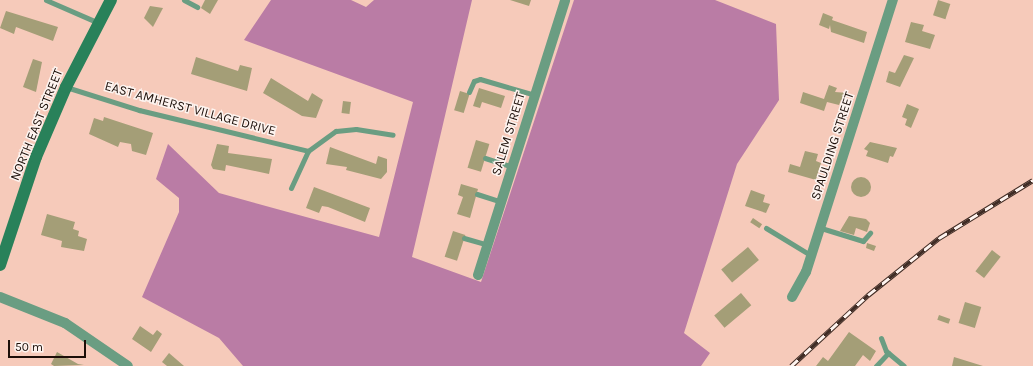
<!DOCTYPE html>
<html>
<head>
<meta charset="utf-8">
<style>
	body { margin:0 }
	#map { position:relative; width:1033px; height:366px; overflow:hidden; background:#f6caba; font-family:Karla,sans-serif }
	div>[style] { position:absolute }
	.forest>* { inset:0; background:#ba7ca5 }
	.building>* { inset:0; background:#a49e77; transform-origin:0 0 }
	.round { border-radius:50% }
	.lane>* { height:5px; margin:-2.5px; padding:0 2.5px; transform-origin:2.5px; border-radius:2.5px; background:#6a9d82 }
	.street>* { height:10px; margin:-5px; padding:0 5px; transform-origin:5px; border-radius:5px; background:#6a9d82 }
	.secondary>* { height:12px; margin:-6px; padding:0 6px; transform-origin:6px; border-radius:6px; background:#29815a }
	.rail>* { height:4.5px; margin-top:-2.25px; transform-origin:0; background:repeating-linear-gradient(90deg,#fdf4f0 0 9px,#3f2c25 0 18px); box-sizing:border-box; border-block:1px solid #3f2c25 }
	span { translate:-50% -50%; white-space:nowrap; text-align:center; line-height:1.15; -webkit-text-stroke:3px #fdf4f0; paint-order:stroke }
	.street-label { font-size:13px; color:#1c0e08 }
	.scale { position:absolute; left:8px; top:340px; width:78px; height:18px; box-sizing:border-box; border:2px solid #1c0e08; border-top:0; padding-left:5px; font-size:12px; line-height:14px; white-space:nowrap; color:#1c0e08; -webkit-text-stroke:3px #fdf4f0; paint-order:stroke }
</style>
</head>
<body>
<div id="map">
	<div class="forest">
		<i style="clip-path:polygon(271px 0,351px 0,366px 7px,374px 0,472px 0,412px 257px,481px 282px,574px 0,715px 0,776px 24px,779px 100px,737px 164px,684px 333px,710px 353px,701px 366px,243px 366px,219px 338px,142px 297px,179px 212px,179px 198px,156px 179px,168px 144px,219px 193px,379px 237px,413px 102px,244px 40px)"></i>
	</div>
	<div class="building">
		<i style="clip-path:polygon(205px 0,218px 0,210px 14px,201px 8px)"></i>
		<i style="clip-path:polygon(510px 0,531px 0,529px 6px)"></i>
		<i style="left:938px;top:0;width:13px;height:16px;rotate:18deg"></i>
		<i style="clip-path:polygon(150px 6px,163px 8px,153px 27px,144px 18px)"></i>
		<i style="clip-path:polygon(6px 11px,58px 27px,53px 41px,16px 27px,14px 34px,0 28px)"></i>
		<i style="clip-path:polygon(823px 13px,833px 17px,832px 20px,867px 32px,864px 43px,831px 32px,830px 25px,829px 29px,819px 25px)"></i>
		<i style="clip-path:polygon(911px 22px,924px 25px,922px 31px,935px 35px,930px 49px,905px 42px)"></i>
		<i style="clip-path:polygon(904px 55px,914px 58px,900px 87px,886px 82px,889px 71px,895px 73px)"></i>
		<i style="clip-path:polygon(196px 57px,238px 71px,240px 65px,252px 68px,247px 91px,191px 74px)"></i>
		<i style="clip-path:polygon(33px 59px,42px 62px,36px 92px,23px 87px)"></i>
		<i style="clip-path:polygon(271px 78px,308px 101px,312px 93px,323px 100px,316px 118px,302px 116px,263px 93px)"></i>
		<i style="clip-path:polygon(829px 85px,837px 88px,835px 92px,848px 93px,845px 101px,841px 100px,839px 105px,827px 102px,824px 111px,800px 103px,803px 92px,824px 99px)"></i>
		<i style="clip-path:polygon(479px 88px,505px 96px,501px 108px,482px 102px,480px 108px,473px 106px)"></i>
		<i style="left:460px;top:91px;width:10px;height:20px;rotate:17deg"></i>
		<i style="left:343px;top:101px;width:8px;height:12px;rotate:7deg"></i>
		<i style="clip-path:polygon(907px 104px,919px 109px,911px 128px,905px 125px,907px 119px,902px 117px)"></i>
		<i style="clip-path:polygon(104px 117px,153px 133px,146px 155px,132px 151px,131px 144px,120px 142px,118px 147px,89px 134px,94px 118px,103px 121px)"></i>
		<i style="left:476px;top:140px;width:14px;height:29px;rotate:17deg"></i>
		<i style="clip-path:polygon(870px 142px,897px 148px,893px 157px,890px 156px,888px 163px,866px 156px,868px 151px,864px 149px)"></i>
		<i style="clip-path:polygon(217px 144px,229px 146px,228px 153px,272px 159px,269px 174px,226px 165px,225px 171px,213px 169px,211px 165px)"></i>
		<i style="clip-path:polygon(330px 147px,376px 164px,378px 156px,387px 159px,387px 172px,381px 179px,346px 170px,347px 167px,326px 164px)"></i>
		<i style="clip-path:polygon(805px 151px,818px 154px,816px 161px,821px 163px,816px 180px,788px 172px,790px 164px,800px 167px)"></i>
		<i class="round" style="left:851px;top:177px;width:20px;height:20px"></i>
		<i style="clip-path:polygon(461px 184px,478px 189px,470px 218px,457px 214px,463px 197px,458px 195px)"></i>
		<i style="clip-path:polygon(314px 187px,370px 208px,365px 222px,328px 207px,322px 206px,319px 213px,306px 208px)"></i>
		<i style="clip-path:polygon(751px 190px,765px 195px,763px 202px,770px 204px,766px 213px,745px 206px)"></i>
		<i style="clip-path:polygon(47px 214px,75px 222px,73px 229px,79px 231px,78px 236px,87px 239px,84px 251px,61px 247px,62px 241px,41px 235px)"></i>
		<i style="clip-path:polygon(849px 216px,866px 219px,870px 223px,867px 232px,856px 228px,854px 235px,840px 231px)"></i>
		<i style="left:753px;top:218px;width:11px;height:5px;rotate:34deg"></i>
		<i style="left:453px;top:231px;width:13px;height:27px;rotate:18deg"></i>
		<i style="clip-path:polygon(867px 243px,876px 246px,874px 251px,866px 248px)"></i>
		<i style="left:748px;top:247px;width:17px;height:35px;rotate:50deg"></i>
		<i style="left:992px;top:250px;width:11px;height:27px;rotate:38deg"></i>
		<i style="left:741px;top:293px;width:16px;height:35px;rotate:50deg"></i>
		<i style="left:965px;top:302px;width:17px;height:22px;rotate:17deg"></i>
		<i style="left:939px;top:315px;width:12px;height:5px;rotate:20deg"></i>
		<i style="clip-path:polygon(140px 326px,153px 335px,157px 330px,162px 334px,151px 352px,132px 339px)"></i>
		<i style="clip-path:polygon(849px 332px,876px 351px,870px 361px,863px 355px,855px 366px,816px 366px,823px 357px,828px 361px)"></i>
		<i style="clip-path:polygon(57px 352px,78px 364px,84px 365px,54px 366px,51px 364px)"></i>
		<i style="clip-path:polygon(169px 353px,184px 366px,167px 366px,162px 362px)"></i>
		<i style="clip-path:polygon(954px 357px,983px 366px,952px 366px)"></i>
	</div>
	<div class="lane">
		<i style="left:46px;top:0;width:58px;rotate:23.5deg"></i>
		<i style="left:184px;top:0;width:15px;rotate:28deg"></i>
		<i style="left:66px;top:87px;width:77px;rotate:17.5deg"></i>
		<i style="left:139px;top:110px;width:174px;rotate:13.6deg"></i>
		<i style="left:469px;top:92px;width:12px;rotate:-66deg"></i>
		<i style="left:474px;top:81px;width:6px;rotate:-18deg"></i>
		<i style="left:480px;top:79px;width:57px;rotate:16.2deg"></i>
		<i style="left:485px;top:158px;width:29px;rotate:18deg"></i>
		<i style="left:291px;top:188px;width:41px;rotate:-65.3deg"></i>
		<i style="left:308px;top:151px;width:34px;rotate:-36deg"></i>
		<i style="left:336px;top:131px;width:20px;rotate:-6deg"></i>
		<i style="left:356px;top:129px;width:37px;rotate:9deg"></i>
		<i style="left:477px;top:194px;width:25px;rotate:18deg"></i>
		<i style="left:766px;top:228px;width:54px;rotate:31.3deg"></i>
		<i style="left:821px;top:228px;width:44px;rotate:17.2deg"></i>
		<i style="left:863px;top:241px;width:11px;rotate:-49deg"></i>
		<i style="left:464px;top:238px;width:25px;rotate:16deg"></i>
		<i style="left:881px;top:338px;width:14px;rotate:69deg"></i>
		<i style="left:886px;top:351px;width:23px;rotate:40deg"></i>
		<i style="left:876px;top:366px;width:18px;rotate:-47deg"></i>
	</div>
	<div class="street">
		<i style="left:478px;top:275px;width:288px;rotate:-72.4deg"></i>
		<i style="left:0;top:297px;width:70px;rotate:21.8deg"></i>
		<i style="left:65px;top:323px;width:76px;rotate:34.3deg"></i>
		<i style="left:792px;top:297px;width:29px;rotate:-61deg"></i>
		<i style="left:806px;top:272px;width:286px;rotate:-72.3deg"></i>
	</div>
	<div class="secondary">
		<i style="left:0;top:265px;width:114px;rotate:-71.6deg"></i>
		<i style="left:36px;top:157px;width:76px;rotate:-66.8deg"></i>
		<i style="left:66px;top:87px;width:98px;rotate:-62.7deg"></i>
	</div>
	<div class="rail">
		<i style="left:791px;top:366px;width:105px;rotate:-42.7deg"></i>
		<i style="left:868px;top:295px;width:91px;rotate:-38.8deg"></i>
		<i style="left:939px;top:238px;width:110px;rotate:-31.7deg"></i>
	</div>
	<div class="street-label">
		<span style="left:190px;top:109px;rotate:15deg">EAST AMHERST VILLAGE DRIVE</span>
		<span style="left:37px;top:125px;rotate:-68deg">NORTH EAST STREET</span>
		<span style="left:509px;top:134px;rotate:-73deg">SALEM STREET</span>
		<span style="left:833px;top:146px;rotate:-72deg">SPAULDING STREET</span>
	</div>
	<div class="scale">50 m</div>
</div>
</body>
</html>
